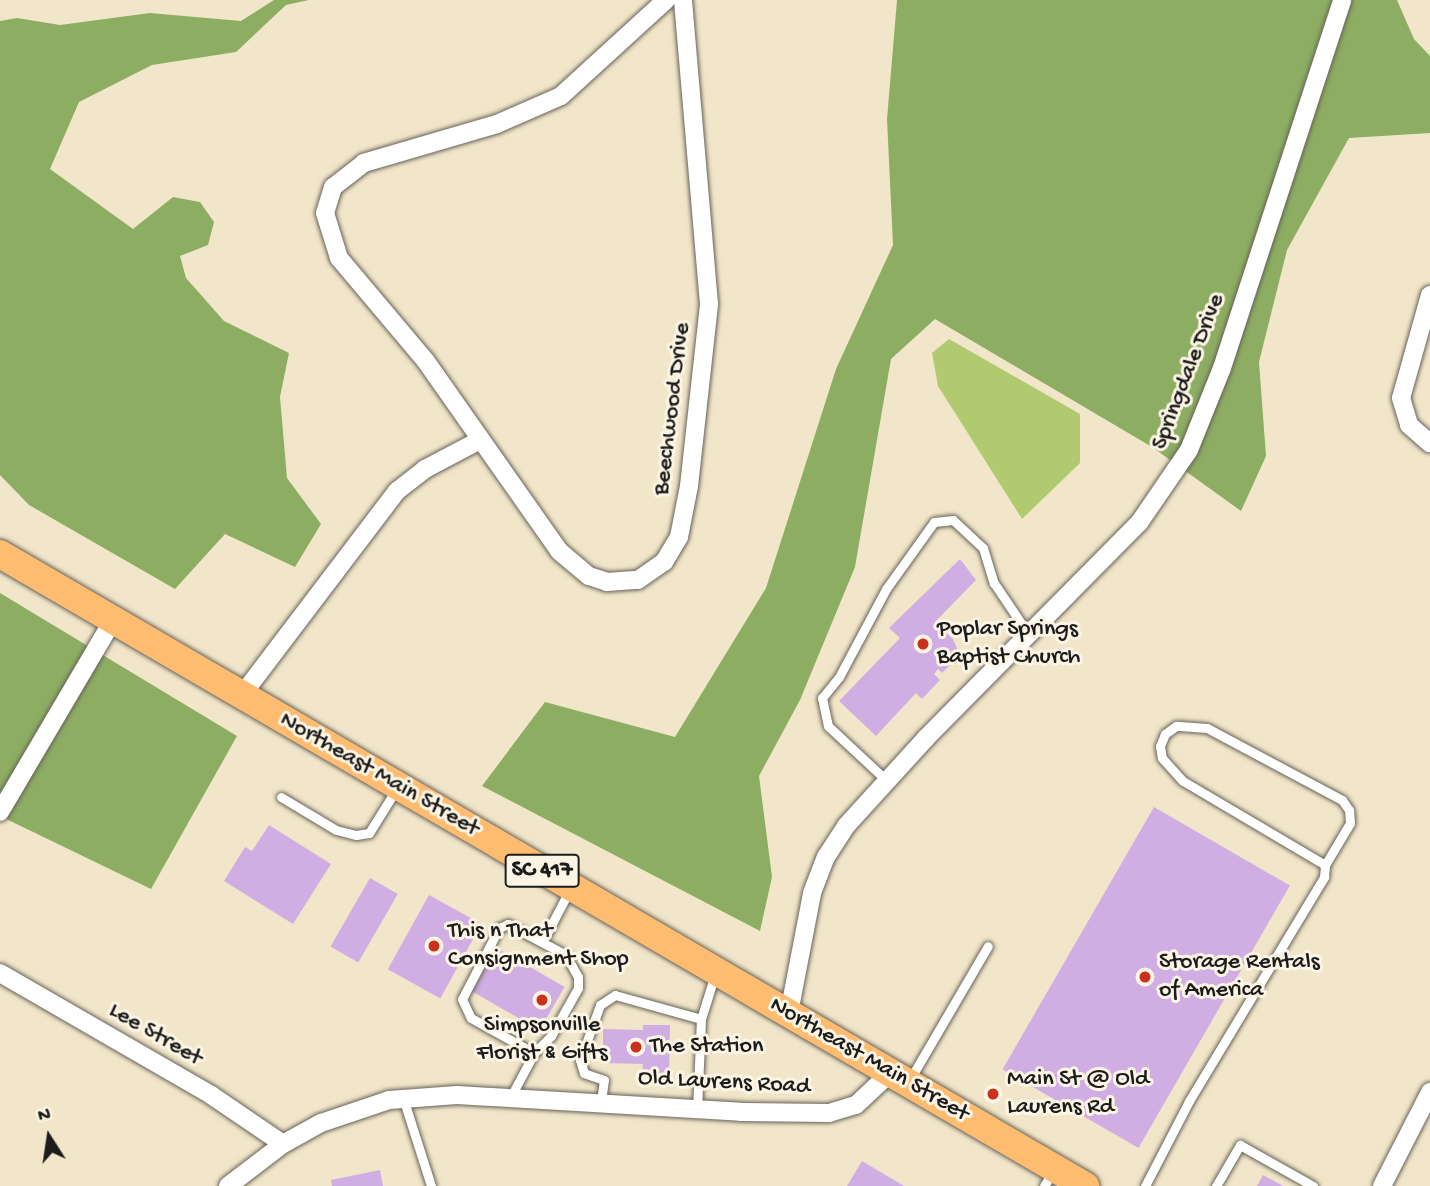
<!DOCTYPE html>
<html>
<head>
<meta charset="utf-8">
<style>
	body { margin:0 }
	#map { position:relative; width:1430px; height:1186px; overflow:hidden; background:#f2e6ca; font-family:"Gochi Hand",sans-serif }
	div>[style] { position:absolute }
	.green>* { inset:0; background:#b2ca6f }
	.forest>* { inset:0; background:#8dae62 }
	.building>* { inset:0; background:#d0aee3; transform-origin:0 0 }
	.roads { filter:drop-shadow(0 0 2px #676359) drop-shadow(0 0 2px #676359) }
	.lane>* { height:9px; margin:-4.5px; padding:0 4.5px; transform-origin:4.5px; border-radius:4.5px; background:#fff }
	.street>* { height:18px; margin:-9px; padding:0 9px; transform-origin:9px; border-radius:9px; background:#fff }
	.primary>* { height:28px; margin:-14px; padding:0 14px; transform-origin:14px; border-radius:14px; background:#febc71 }
	.dots>* { width:19px; height:19px; translate:-50% -50%; box-sizing:border-box; border:4px solid #fcf5e5; border-radius:50% }
	span { translate:-50% -50%; white-space:nowrap; text-align:center; line-height:1.15; -webkit-text-stroke:6px #fcf5e5; paint-order:stroke }
	.shield-label span { padding:2px 5px; background:#fcf5e5; border:2px solid; border-radius:5px; -webkit-text-stroke-width:0 }
	.shield-label { font-size:23px; color:#1c1c1c; font-weight:700 }
	.street-label { font-size:24px; color:#1c1c1c }
	.poi-label { font-size:24px; color:#1c1c1c }
	.left { translate:0 -50%; text-align:left }
	.north { position:absolute; left:14px; top:1102px; width:70px; height:70px; -webkit-text-stroke:5px #fcf5e5; paint-order:stroke; rotate:348deg; font-size:19px; font-weight:700; line-height:28px; text-align:center; color:#1c1c1c }
	.north::after { content:''; display:block; margin:auto; width:24px; height:32px; background:#1c1c1c; clip-path:polygon(50% 0,100% 100%,50% 72%,0 100%) }
</style>
</head>
<body>
<div id="map">
	<div class="green">
		<i style="clip-path:polygon(949px 339px,1080px 414px,1080px 463px,1022px 519px,938px 386px,932px 353px)"></i>
	</div>
	<div class="forest">
		<i style="clip-path:polygon(274px 0,309px 0,286px 5px,236px 52px,152px 65px,79px 102px,50px 169px,133px 229px,173px 197px,200px 202px,214px 222px,208px 245px,180px 256px,186px 278px,224px 321px,289px 353px,280px 397px,287px 478px,321px 524px,295px 567px,225px 534px,175px 589px,29px 505px,0 475px,0 21px,17px 18px,60px 25px,150px 13px,241px 21px)"></i>
		<i style="clip-path:polygon(897px 0,1397px 0,1414px 39px,1430px 56px,1430px 133px,1349px 138px,1287px 250px,1259px 362px,1266px 456px,1241px 511px,1152px 447px,935px 319px,891px 359px,855px 567px,800px 700px,759px 776px,772px 877px,760px 931px,482px 786px,545px 702px,675px 737px,766px 588px,836px 369px,893px 245px,887px 119px)"></i>
		<i style="clip-path:polygon(0 593px,237px 736px,151px 889px,0 816px)"></i>
	</div>
	<div class="building">
		<i style="clip-path:polygon(960px 559px,976px 580px,935px 622px,953px 639px,960px 655px,942px 673px,938px 669px,934px 674px,940px 680px,922px 699px,916px 693px,876px 736px,839px 701px,900px 638px,889px 628px)"></i>
		<i style="left:1154px;top:807px;width:157px;height:303px;rotate:30deg"></i>
		<i style="clip-path:polygon(269px 825px,331px 864px,293px 924px,224px 881px,245px 847px,252px 851px)"></i>
		<i style="left:370px;top:878px;width:32px;height:79px;rotate:30deg"></i>
		<i style="left:429px;top:895px;width:60px;height:85px;rotate:29deg"></i>
		<i style="left:497px;top:948px;width:78px;height:50px;rotate:30deg"></i>
		<i style="clip-path:polygon(643px 1025px,670px 1025px,669px 1075px,642px 1074px,643px 1064px,603px 1063px,603px 1029px,643px 1030px)"></i>
		<i style="clip-path:polygon(862px 1161px,904px 1186px,847px 1186px)"></i>
		<i style="clip-path:polygon(380px 1170px,383px 1186px,332px 1186px,331px 1180px)"></i>
		<i style="clip-path:polygon(1263px 1175px,1283px 1186px,1257px 1186px)"></i>
	</div>
	<div class="roads">
		<div class="lane">
			<i style="left:886px;top:780px;width:79px;rotate:-137deg"></i>
			<i style="left:828px;top:726px;width:29px;rotate:-102deg"></i>
			<i style="left:822px;top:698px;width:27px;rotate:-51deg"></i>
			<i style="left:839px;top:677px;width:100px;rotate:-61.9deg"></i>
			<i style="left:886px;top:589px;width:82px;rotate:-54.4deg"></i>
			<i style="left:934px;top:522px;width:19px;rotate:-6deg"></i>
			<i style="left:953px;top:520px;width:41px;rotate:43deg"></i>
			<i style="left:983px;top:548px;width:37px;rotate:73deg"></i>
			<i style="left:994px;top:583px;width:63px;rotate:56.1deg"></i>
			<i style="left:281px;top:797px;width:64px;rotate:31deg"></i>
			<i style="left:336px;top:830px;width:21px;rotate:14deg"></i>
			<i style="left:356px;top:835px;width:13px;rotate:-9deg"></i>
			<i style="left:369px;top:833px;width:53px;rotate:-58.1deg"></i>
			<i style="left:543px;top:941px;width:59px;rotate:-62.6deg"></i>
			<i style="left:701px;top:1019px;width:47px;rotate:-72.7deg"></i>
			<i style="left:909px;top:1081px;width:156px;rotate:-59.7deg"></i>
			<i style="left:403px;top:1098px;width:92px;rotate:72.3deg"></i>
			<i style="left:510px;top:1098px;width:51px;rotate:-61.9deg"></i>
			<i style="left:534px;top:1053px;width:24px;rotate:-45deg"></i>
			<i style="left:551px;top:1036px;width:55px;rotate:-60.6deg"></i>
			<i style="left:578px;top:988px;width:11px;rotate:-90deg"></i>
			<i style="left:578px;top:977px;width:25px;rotate:-119deg"></i>
			<i style="left:566px;top:955px;width:66px;rotate:-151.9deg"></i>
			<i style="left:508px;top:924px;width:10px;rotate:156deg"></i>
			<i style="left:499px;top:928px;width:80px;rotate:117.5deg"></i>
			<i style="left:462px;top:999px;width:21px;rotate:65deg"></i>
			<i style="left:471px;top:1018px;width:72px;rotate:29.1deg"></i>
			<i style="left:601px;top:1101px;width:21px;rotate:-82deg"></i>
			<i style="left:604px;top:1080px;width:21px;rotate:-161deg"></i>
			<i style="left:584px;top:1073px;width:14px;rotate:-107deg"></i>
			<i style="left:580px;top:1060px;width:59px;rotate:-70deg"></i>
			<i style="left:600px;top:1005px;width:18px;rotate:-34deg"></i>
			<i style="left:615px;top:995px;width:89px;rotate:15.6deg"></i>
			<i style="left:701px;top:1019px;width:90px;rotate:92.5deg"></i>
			<i style="left:1044px;top:1186px;width:19px;rotate:-58deg"></i>
			<i style="left:1145px;top:1186px;width:96px;rotate:-62.6deg"></i>
			<i style="left:1189px;top:1101px;width:262px;rotate:-58.9deg"></i>
			<i style="left:1324px;top:877px;width:12px;rotate:-85deg"></i>
			<i style="left:1325px;top:865px;width:49px;rotate:-59.2deg"></i>
			<i style="left:1350px;top:823px;width:13px;rotate:-94deg"></i>
			<i style="left:1349px;top:810px;width:12px;rotate:-125deg"></i>
			<i style="left:1342px;top:800px;width:153px;rotate:-151.9deg"></i>
			<i style="left:1207px;top:728px;width:31px;rotate:-176deg"></i>
			<i style="left:1176px;top:726px;width:14px;rotate:144deg"></i>
			<i style="left:1165px;top:734px;width:13px;rotate:113deg"></i>
			<i style="left:1160px;top:746px;width:12px;rotate:81deg"></i>
			<i style="left:1162px;top:758px;width:31px;rotate:48deg"></i>
			<i style="left:1183px;top:781px;width:165px;rotate:30.6deg"></i>
			<i style="left:1216px;top:1186px;width:48px;rotate:-59.7deg"></i>
			<i style="left:1240px;top:1145px;width:84px;rotate:29.3deg"></i>
		</div>
		<div class="street">
			<i style="left:666px;top:0;width:142px;rotate:137.6deg"></i>
			<i style="left:561px;top:96px;width:70px;rotate:156.4deg"></i>
			<i style="left:497px;top:124px;width:139px;rotate:163.7deg"></i>
			<i style="left:364px;top:163px;width:39px;rotate:142deg"></i>
			<i style="left:333px;top:187px;width:27px;rotate:107deg"></i>
			<i style="left:325px;top:213px;width:47px;rotate:72.7deg"></i>
			<i style="left:339px;top:258px;width:133px;rotate:49.9deg"></i>
			<i style="left:425px;top:360px;width:233px;rotate:54.9deg"></i>
			<i style="left:559px;top:551px;width:39px;rotate:40deg"></i>
			<i style="left:589px;top:576px;width:19px;rotate:18deg"></i>
			<i style="left:607px;top:582px;width:31px;rotate:-4deg"></i>
			<i style="left:638px;top:580px;width:32px;rotate:-35deg"></i>
			<i style="left:664px;top:562px;width:29px;rotate:-59deg"></i>
			<i style="left:679px;top:537px;width:52px;rotate:-78.9deg"></i>
			<i style="left:689px;top:486px;width:183px;rotate:-83.7deg"></i>
			<i style="left:709px;top:304px;width:305px;rotate:-94.9deg"></i>
			<i style="left:1430px;top:295px;width:107px;rotate:105.7deg"></i>
			<i style="left:1401px;top:398px;width:28px;rotate:73deg"></i>
			<i style="left:1409px;top:425px;width:28px;rotate:41deg"></i>
			<i style="left:242px;top:695px;width:256px;rotate:-52.8deg"></i>
			<i style="left:397px;top:491px;width:36px;rotate:-38deg"></i>
			<i style="left:425px;top:469px;width:62px;rotate:-27.8deg"></i>
			<i style="left:0;top:812px;width:223px;rotate:-59.5deg"></i>
			<i style="left:0;top:973px;width:244px;rotate:30deg"></i>
			<i style="left:211px;top:1095px;width:87px;rotate:34.2deg"></i>
			<i style="left:789px;top:1013px;width:122px;rotate:-79.1deg"></i>
			<i style="left:812px;top:893px;width:39px;rotate:-69deg"></i>
			<i style="left:826px;top:857px;width:37px;rotate:-57deg"></i>
			<i style="left:846px;top:826px;width:119px;rotate:-47.7deg"></i>
			<i style="left:926px;top:738px;width:303px;rotate:-45.3deg"></i>
			<i style="left:1139px;top:523px;width:88px;rotate:-55.6deg"></i>
			<i style="left:1189px;top:450px;width:88px;rotate:-68.1deg"></i>
			<i style="left:1222px;top:368px;width:387px;rotate:-71.9deg"></i>
			<i style="left:228px;top:1186px;width:69px;rotate:-37.4deg"></i>
			<i style="left:283px;top:1144px;width:43px;rotate:-28.9deg"></i>
			<i style="left:321px;top:1123px;width:72px;rotate:-18.7deg"></i>
			<i style="left:389px;top:1100px;width:68px;rotate:-4.2deg"></i>
			<i style="left:457px;top:1095px;width:284px;rotate:3.4deg"></i>
			<i style="left:740px;top:1112px;width:89px;rotate:0.6deg"></i>
			<i style="left:829px;top:1113px;width:28px;rotate:-17deg"></i>
			<i style="left:856px;top:1105px;width:48px;rotate:-43.3deg"></i>
			<i style="left:1382px;top:1186px;width:106px;rotate:-62.9deg"></i>
		</div>
		<div class="primary">
			<i style="left:0;top:554px;width:1256px;rotate:30.22deg"></i>
		</div>
	</div>
	<div class="dots">
		<i style="left:923px;top:644px;background:#c8321e"></i>
		<i style="left:434px;top:946px;background:#c8321e"></i>
		<i style="left:1145px;top:977px;background:#c8321e"></i>
		<i style="left:542px;top:1000px;background:#c8321e"></i>
		<i style="left:636px;top:1047px;background:#c8321e"></i>
		<i style="left:993px;top:1094px;background:#c8321e"></i>
	</div>
	<div class="shield-label">
		<span style="left:542px;top:871px">SC 417</span>
	</div>
	<div class="street-label">
		<span style="left:1189px;top:372px;rotate:-69deg">Springdale Drive</span>
		<span style="left:673px;top:409px;rotate:-83deg">Beechwood Drive</span>
		<span style="left:379px;top:775px;rotate:30deg">Northeast Main Street</span>
		<span style="left:155px;top:1035px;rotate:30deg">Lee Street</span>
		<span style="left:869px;top:1060px;rotate:30deg">Northeast Main Street</span>
		<span style="left:724px;top:1083px;rotate:3deg">Old Laurens Road</span>
	</div>
	<div class="poi-label">
		<span class="left" style="left:937px;top:644px">Poplar Springs<br>Baptist Church</span>
		<span class="left" style="left:448px;top:946px">This n That<br>Consignment Shop</span>
		<span class="left" style="left:1159px;top:977px">Storage Rentals<br>of America</span>
		<span style="left:542px;top:1040px">Simpsonville<br>Florist &amp; Gifts</span>
		<span class="left" style="left:650px;top:1047px">The Station</span>
		<span class="left" style="left:1007px;top:1094px">Main St @ Old<br>Laurens Rd</span>
	</div>
	<div class="north">N</div>
</div>
</body>
</html>
